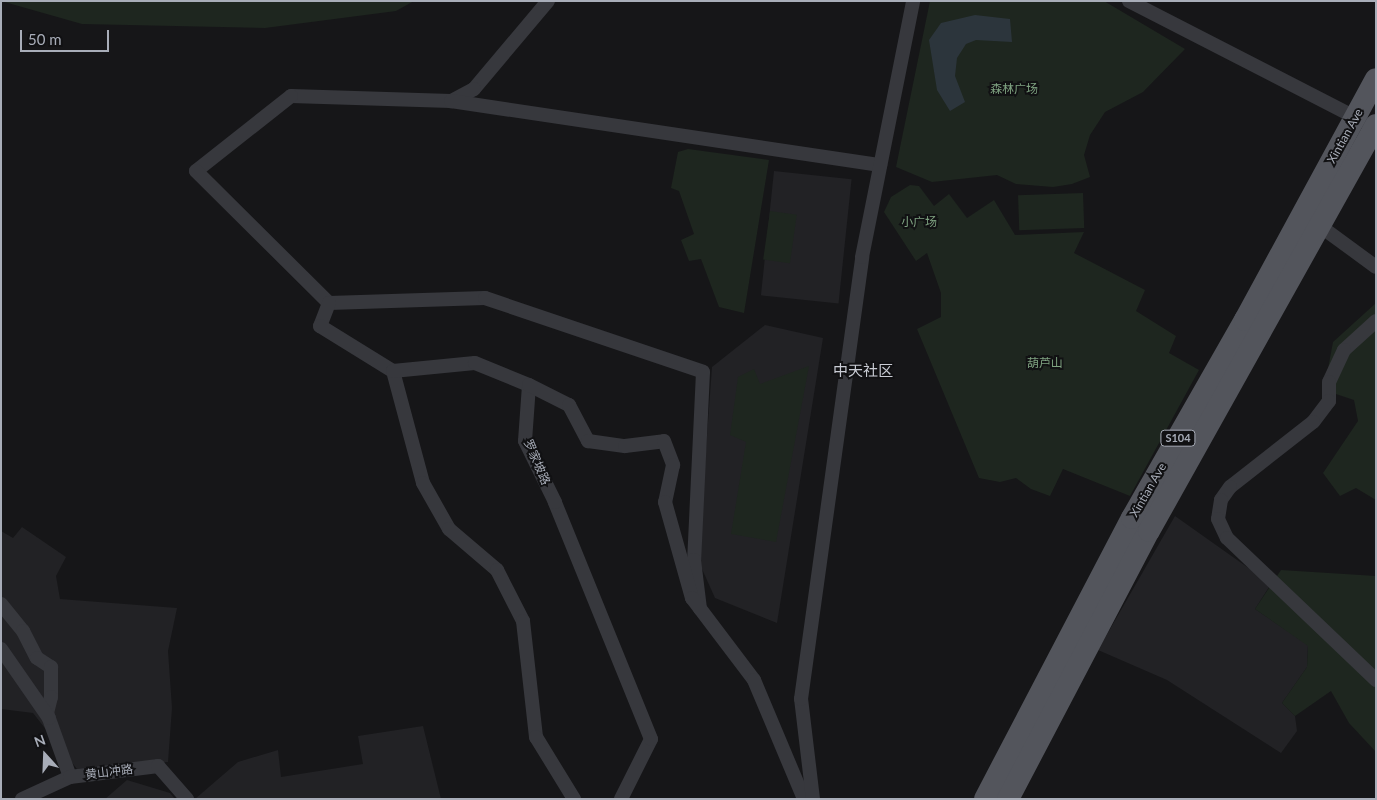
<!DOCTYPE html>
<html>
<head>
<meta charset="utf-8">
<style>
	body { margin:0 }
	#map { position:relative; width:1377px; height:800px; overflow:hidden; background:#161618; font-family:Lato,"Noto Sans SC",sans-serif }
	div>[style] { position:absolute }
	.built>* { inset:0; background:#222225; transform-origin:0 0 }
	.green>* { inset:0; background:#1e261f; transform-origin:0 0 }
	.water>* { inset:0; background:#2c353c }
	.street>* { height:14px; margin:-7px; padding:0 7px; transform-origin:7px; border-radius:7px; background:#37383d }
	.primary>* { height:22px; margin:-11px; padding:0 11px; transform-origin:11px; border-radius:11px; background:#53555c }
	span { translate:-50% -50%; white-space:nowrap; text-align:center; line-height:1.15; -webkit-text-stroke:4px #111113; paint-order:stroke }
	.shield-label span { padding:1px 4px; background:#111113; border:1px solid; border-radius:4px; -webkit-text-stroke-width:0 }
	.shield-label { font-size:11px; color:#a8adb8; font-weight:700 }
	.park-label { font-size:12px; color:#7fa381 }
	.street-label { font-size:12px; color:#a8adb8 }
	.quarter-label { font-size:15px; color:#c9ccd4 }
	.frame { position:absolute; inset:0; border:2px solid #a8adb8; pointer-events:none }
	.north { position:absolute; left:20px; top:730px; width:50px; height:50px; -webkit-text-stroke:4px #111113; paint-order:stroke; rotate:340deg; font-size:14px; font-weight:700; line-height:20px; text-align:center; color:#a8adb8 }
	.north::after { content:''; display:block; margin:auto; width:18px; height:22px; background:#a8adb8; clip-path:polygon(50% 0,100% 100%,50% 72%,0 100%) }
	.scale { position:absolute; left:20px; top:30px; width:89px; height:22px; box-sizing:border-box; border:2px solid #a8adb8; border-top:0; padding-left:6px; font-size:15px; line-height:18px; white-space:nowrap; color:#a8adb8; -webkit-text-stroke:4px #111113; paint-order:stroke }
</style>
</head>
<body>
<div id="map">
	<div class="built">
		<i style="left:774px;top:171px;width:78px;height:125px;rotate:6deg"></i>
		<i style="clip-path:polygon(765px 325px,823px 338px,777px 623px,715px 598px,698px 560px,712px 367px)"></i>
		<i style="clip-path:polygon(1175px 516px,1271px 584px,1255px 609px,1308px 645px,1307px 667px,1282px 703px,1295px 716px,1297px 731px,1281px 753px,1167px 680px,1098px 650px)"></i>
		<i style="clip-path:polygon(22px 527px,66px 557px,56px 576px,60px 599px,177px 608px,168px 651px,172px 708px,168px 762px,77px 769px,33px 713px,1px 709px,1px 531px,13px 538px)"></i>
		<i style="clip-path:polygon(423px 726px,441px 799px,195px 799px,238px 762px,278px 750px,281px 777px,363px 764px,358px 736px)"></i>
		<i style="clip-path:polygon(127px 780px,170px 793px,175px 799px,105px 799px)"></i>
	</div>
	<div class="green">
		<i style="clip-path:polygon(1px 1px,414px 1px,396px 11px,265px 28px,82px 24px)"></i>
		<i style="clip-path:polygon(930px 1px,1104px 1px,1185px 49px,1143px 92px,1105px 112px,1090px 135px,1084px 155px,1090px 177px,1072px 184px,1053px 187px,1016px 184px,997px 175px,932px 182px,896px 167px)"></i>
		<i style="clip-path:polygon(688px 149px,769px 160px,744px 313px,719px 307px,701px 259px,689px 261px,681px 240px,694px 234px,679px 191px,671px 188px,678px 152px)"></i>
		<i style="clip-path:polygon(910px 185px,919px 186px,934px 206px,949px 194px,967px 218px,994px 200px,1015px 235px,1084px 232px,1074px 253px,1145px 290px,1136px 311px,1176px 336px,1169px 353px,1199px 370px,1130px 496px,1063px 469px,1050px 496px,1031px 489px,1016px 478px,1000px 482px,979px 478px,917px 329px,941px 317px,941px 293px,927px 253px,916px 261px,884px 212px,891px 197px)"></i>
		<i style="left:1083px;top:193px;width:35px;height:65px;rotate:88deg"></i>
		<i style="left:770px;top:211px;width:27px;height:49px;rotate:8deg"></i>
		<i style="clip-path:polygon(1376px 303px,1376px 500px,1356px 488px,1340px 496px,1323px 473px,1358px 421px,1354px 400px,1324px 390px,1333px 342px)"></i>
		<i style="clip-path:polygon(809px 366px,776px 542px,731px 534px,746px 442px,730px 435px,738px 377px,754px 369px,760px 384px)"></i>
		<i style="clip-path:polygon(1281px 570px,1376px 576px,1376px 752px,1349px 723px,1331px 691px,1295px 716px,1282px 703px,1307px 667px,1308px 646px,1255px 609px)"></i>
	</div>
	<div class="water">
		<i style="clip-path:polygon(975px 15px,1010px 19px,1012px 42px,976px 40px,966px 44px,957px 58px,955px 76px,965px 102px,950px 111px,937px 90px,929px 40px,941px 23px)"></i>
	</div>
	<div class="street">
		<i style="left:548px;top:1px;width:115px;rotate:130.1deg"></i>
		<i style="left:474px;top:89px;width:26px;rotate:152deg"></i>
		<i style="left:451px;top:101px;width:160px;rotate:-178.2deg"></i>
		<i style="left:291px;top:96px;width:121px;rotate:141.7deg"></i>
		<i style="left:196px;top:171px;width:187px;rotate:44.8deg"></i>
		<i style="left:329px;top:303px;width:156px;rotate:-1.8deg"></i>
		<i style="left:485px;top:298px;width:230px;rotate:18.7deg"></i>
		<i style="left:703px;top:372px;width:188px;rotate:92.7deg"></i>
		<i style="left:694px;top:560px;width:49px;rotate:83deg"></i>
		<i style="left:1129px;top:1px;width:262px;rotate:27.2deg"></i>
		<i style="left:451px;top:101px;width:434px;rotate:8.5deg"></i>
		<i style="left:1320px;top:226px;width:69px;rotate:36.2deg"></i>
		<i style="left:329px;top:303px;width:25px;rotate:111deg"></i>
		<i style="left:320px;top:326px;width:86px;rotate:31.7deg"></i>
		<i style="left:393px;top:371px;width:116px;rotate:75deg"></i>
		<i style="left:423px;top:483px;width:53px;rotate:60.5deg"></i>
		<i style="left:449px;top:529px;width:63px;rotate:40.5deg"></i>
		<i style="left:497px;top:570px;width:57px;rotate:63deg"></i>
		<i style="left:523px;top:621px;width:117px;rotate:83.6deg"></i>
		<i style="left:536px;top:737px;width:73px;rotate:58.5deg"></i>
		<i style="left:1376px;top:321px;width:43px;rotate:137.8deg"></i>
		<i style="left:1344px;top:350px;width:35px;rotate:115deg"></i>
		<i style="left:1329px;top:382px;width:19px;rotate:90deg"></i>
		<i style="left:1329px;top:401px;width:26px;rotate:127deg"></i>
		<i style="left:1313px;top:422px;width:105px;rotate:141.9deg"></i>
		<i style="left:1230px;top:487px;width:16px;rotate:125deg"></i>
		<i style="left:1221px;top:500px;width:19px;rotate:99deg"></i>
		<i style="left:1218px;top:519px;width:21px;rotate:65deg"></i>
		<i style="left:1227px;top:538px;width:206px;rotate:43.6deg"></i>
		<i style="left:393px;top:371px;width:82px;rotate:-5.6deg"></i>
		<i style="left:475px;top:363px;width:58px;rotate:22.2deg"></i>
		<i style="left:1px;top:604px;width:35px;rotate:51deg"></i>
		<i style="left:23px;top:631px;width:30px;rotate:63deg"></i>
		<i style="left:37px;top:658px;width:17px;rotate:33deg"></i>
		<i style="left:51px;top:667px;width:30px;rotate:90deg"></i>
		<i style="left:51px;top:697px;width:16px;rotate:104deg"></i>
		<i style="left:47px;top:713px;width:68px;rotate:70.2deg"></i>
		<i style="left:1px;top:649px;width:84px;rotate:55.2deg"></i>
		<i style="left:22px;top:799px;width:53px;rotate:-24.6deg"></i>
		<i style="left:70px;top:777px;width:89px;rotate:-7.1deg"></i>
		<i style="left:158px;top:766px;width:44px;rotate:48.7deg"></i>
		<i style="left:621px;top:799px;width:67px;rotate:-63.4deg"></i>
		<i style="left:651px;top:739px;width:256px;rotate:-112.1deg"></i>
		<i style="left:555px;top:502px;width:68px;rotate:-116.2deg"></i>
		<i style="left:525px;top:441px;width:56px;rotate:-85.9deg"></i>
		<i style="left:529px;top:385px;width:45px;rotate:26.6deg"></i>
		<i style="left:569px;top:405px;width:41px;rotate:62.2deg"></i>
		<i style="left:588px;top:441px;width:37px;rotate:8deg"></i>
		<i style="left:625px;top:446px;width:39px;rotate:-7deg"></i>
		<i style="left:664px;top:441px;width:26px;rotate:69deg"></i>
		<i style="left:673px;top:465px;width:38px;rotate:102deg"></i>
		<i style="left:665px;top:502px;width:100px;rotate:74.3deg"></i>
		<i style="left:692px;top:598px;width:103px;rotate:52.9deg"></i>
		<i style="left:754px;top:680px;width:129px;rotate:67.2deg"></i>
		<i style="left:813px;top:799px;width:101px;rotate:-96.8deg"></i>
		<i style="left:801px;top:699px;width:446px;rotate:-82.1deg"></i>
		<i style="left:862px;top:257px;width:261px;rotate:-78.7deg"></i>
	</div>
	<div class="primary">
		<i style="left:985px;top:799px;width:317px;rotate:-62.4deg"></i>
		<i style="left:1132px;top:518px;width:228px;rotate:-60.3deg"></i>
		<i style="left:1245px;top:320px;width:274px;rotate:-61.5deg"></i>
		<i style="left:1008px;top:799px;width:303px;rotate:-62.3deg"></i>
		<i style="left:1149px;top:531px;width:465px;rotate:-60.8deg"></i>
	</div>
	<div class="shield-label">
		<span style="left:1178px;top:438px">S104</span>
	</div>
	<div class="park-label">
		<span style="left:1014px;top:89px">森林广场</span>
		<span style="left:919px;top:222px">小广场</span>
		<span style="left:1045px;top:363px">葫芦山</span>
	</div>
	<div class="street-label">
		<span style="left:1345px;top:136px;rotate:-61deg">Xintian Ave</span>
		<span style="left:537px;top:462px;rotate:67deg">罗家坡路</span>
		<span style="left:1148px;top:490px;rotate:-60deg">Xintian Ave</span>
		<span style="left:109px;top:772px;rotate:-7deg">黄山冲路</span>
	</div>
	<div class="quarter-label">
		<span style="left:863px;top:371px">中天社区</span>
	</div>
	<div class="frame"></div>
	<div class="north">N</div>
	<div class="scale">50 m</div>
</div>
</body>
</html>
